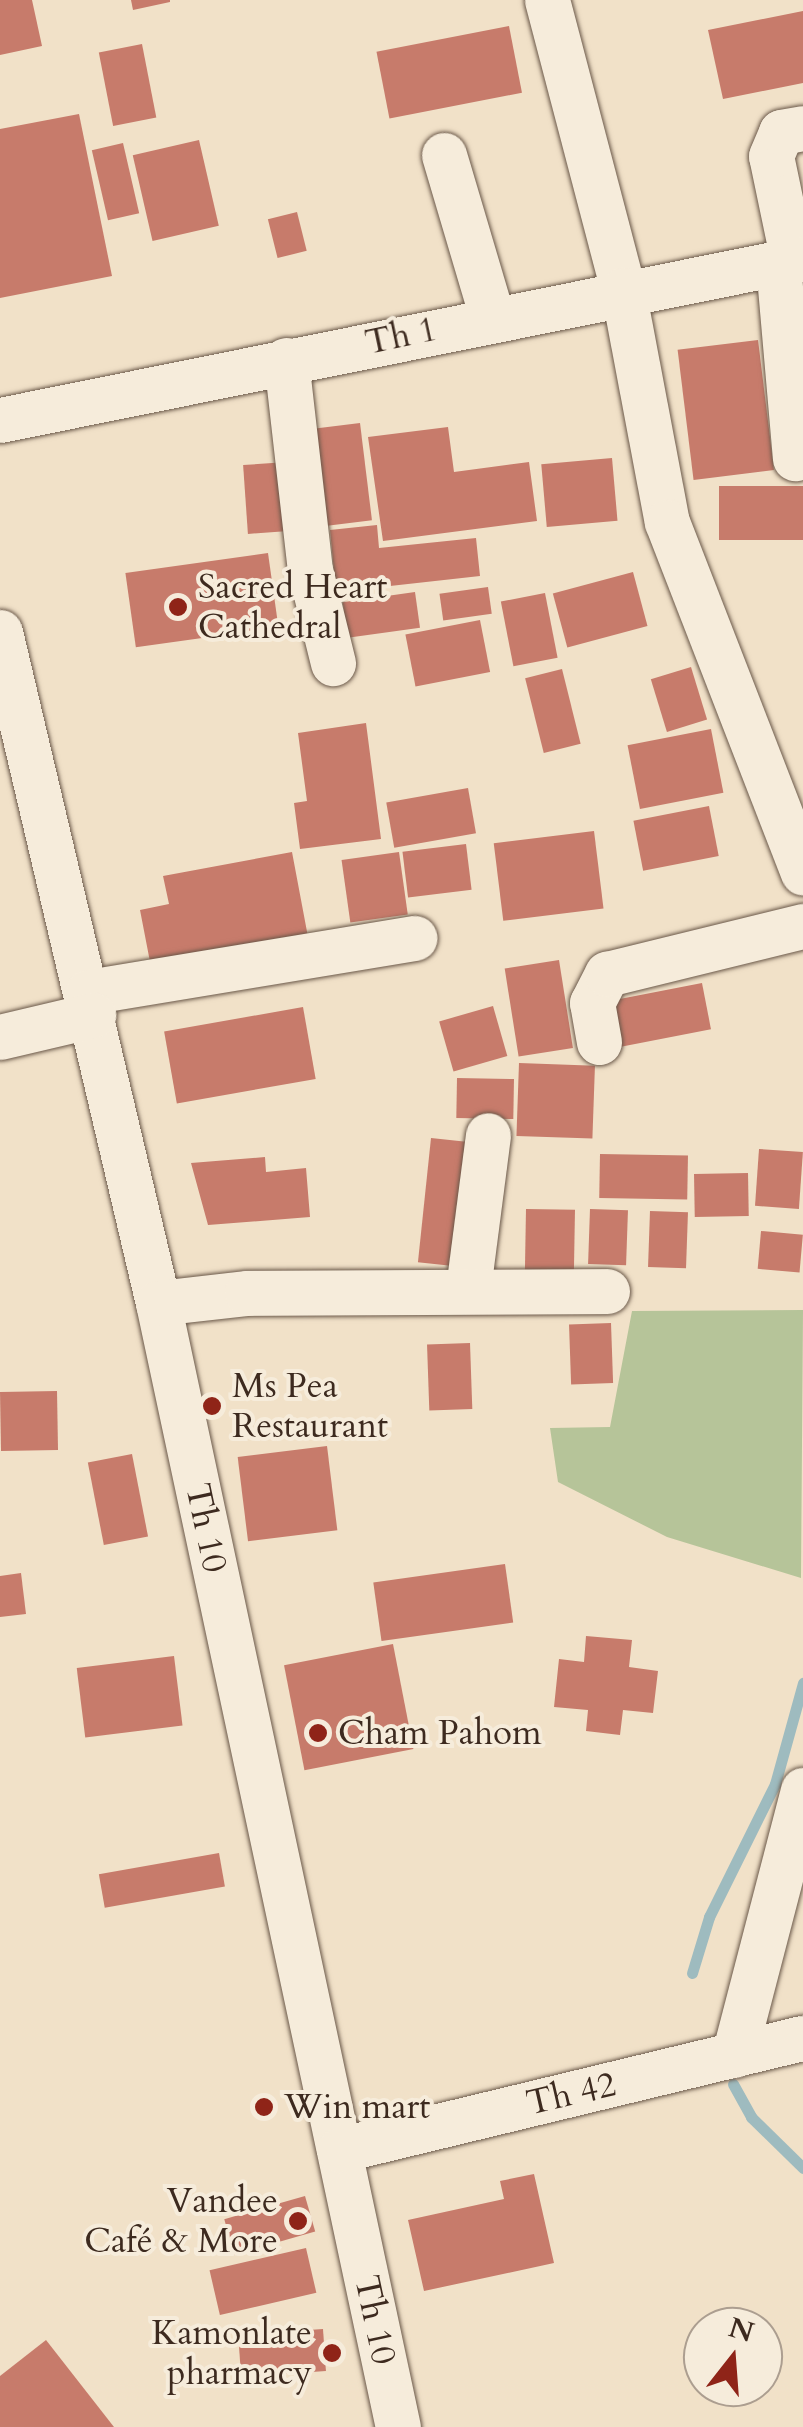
<!DOCTYPE html>
<html>
<head>
<meta charset="utf-8">
<style>
	body { margin:0 }
	#map { position:relative; width:803px; height:2427px; overflow:hidden; background:#f1e1c8; font-family:Cardo,serif }
	div>[style] { position:absolute }
	.green>* { inset:0; background:#b6c499 }
	.stream>* { height:11px; margin:-5.5px; padding:0 5.5px; transform-origin:5.5px; border-radius:5.5px; background:#9ebbbf }
	.building>* { inset:0; background:#c77b6b; transform-origin:0 0 }
	.roads { filter:drop-shadow(0 0 2px #6a5849) drop-shadow(0 0 2px #6a5849) }
	.minor>* { height:45px; margin:-22.5px; padding:0 22.5px; transform-origin:22.5px; border-radius:22.5px; background:#f6ecdb }
	.dots>* { width:28px; height:28px; translate:-50% -50%; box-sizing:border-box; border:5px solid #f6ecdb; border-radius:50% }
	span { translate:-50% -50%; white-space:nowrap; text-align:center; line-height:1.15; -webkit-text-stroke:8px #f6ecdb; paint-order:stroke }
	.street-label { font-size:35px; color:#3d2a1f }
	.poi-label { font-size:35px; color:#3d2a1f }
	.left { translate:0 -50%; text-align:left }
	.right { translate:-100% -50%; text-align:right }
	.north { position:absolute; left:683px; top:2307px; width:100px; height:100px; box-sizing:border-box; background:#f6ecdb; border:2px solid #ac9e90; border-radius:50%; rotate:17deg; font-size:28px; font-weight:700; line-height:40px; text-align:center; color:#3d2a1f }
	.north::after { content:''; display:block; margin:auto; width:35px; height:45px; background:#8f2418; clip-path:polygon(50% 0,100% 100%,50% 72%,0 100%) }
</style>
</head>
<body>
<div id="map">
	<div class="green">
		<i style="clip-path:polygon(803px 1310px,801px 1578px,667px 1537px,558px 1482px,550px 1428px,610px 1427px,632px 1311px)"></i>
	</div>
	<div class="stream">
		<i style="left:692px;top:1973px;width:59px;rotate:-73.1deg"></i>
		<i style="left:709px;top:1917px;width:148px;rotate:-63.6deg"></i>
		<i style="left:775px;top:1784px;width:105px;rotate:-74.5deg"></i>
		<i style="left:733px;top:2084px;width:38px;rotate:61deg"></i>
		<i style="left:751px;top:2117px;width:73px;rotate:44.4deg"></i>
	</div>
	<div class="building">
		<i style="clip-path:polygon(0 0,32px 0,42px 46px,0 55px)"></i>
		<i style="clip-path:polygon(131px 0,170px 0,170px 2px,133px 10px)"></i>
		<i style="clip-path:polygon(803px 11px,803px 83px,723px 99px,708px 30px)"></i>
		<i style="left:509px;top:26px;width:68px;height:135px;rotate:79deg"></i>
		<i style="left:142px;top:44px;width:75px;height:44px;rotate:79deg"></i>
		<i style="clip-path:polygon(79px 114px,112px 276px,0 298px,0 129px)"></i>
		<i style="left:199px;top:140px;width:88px;height:68px;rotate:77deg"></i>
		<i style="left:123px;top:143px;width:72px;height:32px;rotate:77deg"></i>
		<i style="left:297px;top:212px;width:40px;height:30px;rotate:76deg"></i>
		<i style="left:758px;top:340px;width:131px;height:81px;rotate:83deg"></i>
		<i style="left:360px;top:423px;width:98px;height:49px;rotate:83deg"></i>
		<i style="clip-path:polygon(448px 427px,454px 472px,529px 462px,537px 521px,383px 541px,368px 437px)"></i>
		<i style="left:612px;top:458px;width:63px;height:71px;rotate:85deg"></i>
		<i style="left:287px;top:462px;width:69px;height:44px;rotate:86deg"></i>
		<i style="left:803px;top:486px;width:54px;height:84px;rotate:90deg"></i>
		<i style="clip-path:polygon(377px 525px,379px 548px,476px 538px,480px 576px,336px 592px,330px 530px)"></i>
		<i style="left:268px;top:553px;width:75px;height:144px;rotate:82deg"></i>
		<i style="left:633px;top:572px;width:56px;height:83px;rotate:75deg"></i>
		<i style="left:488px;top:587px;width:27px;height:49px;rotate:82deg"></i>
		<i style="left:415px;top:592px;width:36px;height:73px;rotate:82deg"></i>
		<i style="left:545px;top:593px;width:66px;height:45px;rotate:79deg"></i>
		<i style="left:480px;top:620px;width:53px;height:76px;rotate:79deg"></i>
		<i style="left:691px;top:667px;width:55px;height:42px;rotate:73deg"></i>
		<i style="left:562px;top:669px;width:77px;height:38px;rotate:76deg"></i>
		<i style="clip-path:polygon(366px 723px,381px 839px,300px 849px,294px 803px,307px 801px,298px 733px)"></i>
		<i style="left:711px;top:729px;width:65px;height:85px;rotate:79deg"></i>
		<i style="left:468px;top:788px;width:46px;height:83px;rotate:80deg"></i>
		<i style="left:709px;top:806px;width:51px;height:77px;rotate:79deg"></i>
		<i style="left:594px;top:831px;width:78px;height:101px;rotate:83deg"></i>
		<i style="left:466px;top:844px;width:46px;height:64px;rotate:83deg"></i>
		<i style="clip-path:polygon(292px 852px,308px 937px,151px 967px,140px 910px,169px 904px,163px 876px)"></i>
		<i style="left:399px;top:852px;width:63px;height:58px;rotate:82deg"></i>
		<i style="left:559px;top:960px;width:89px;height:55px;rotate:81deg"></i>
		<i style="left:702px;top:983px;width:47px;height:93px;rotate:79deg"></i>
		<i style="left:493px;top:1006px;width:52px;height:56px;rotate:74deg"></i>
		<i style="left:303px;top:1007px;width:73px;height:141px;rotate:80deg"></i>
		<i style="left:519px;top:1063px;width:76px;height:73px;rotate:2deg"></i>
		<i style="left:457px;top:1078px;width:57px;height:40px;rotate:1deg"></i>
		<i style="left:431px;top:1138px;width:47px;height:125px;rotate:6deg"></i>
		<i style="left:759px;top:1149px;width:44px;height:57px;rotate:4deg"></i>
		<i style="left:600px;top:1154px;width:88px;height:44px;rotate:1deg"></i>
		<i style="clip-path:polygon(265px 1157px,266px 1172px,306px 1168px,310px 1217px,208px 1225px,191px 1163px)"></i>
		<i style="left:748px;top:1173px;width:43px;height:54px;rotate:89deg"></i>
		<i style="left:526px;top:1209px;width:49px;height:67px;rotate:1deg"></i>
		<i style="left:590px;top:1209px;width:38px;height:55px;rotate:2deg"></i>
		<i style="left:650px;top:1211px;width:38px;height:56px;rotate:2deg"></i>
		<i style="left:761px;top:1231px;width:42px;height:38px;rotate:5deg"></i>
		<i style="left:611px;top:1323px;width:60px;height:42px;rotate:88deg"></i>
		<i style="left:470px;top:1343px;width:66px;height:43px;rotate:88deg"></i>
		<i style="left:57px;top:1391px;width:59px;height:57px;rotate:89deg"></i>
		<i style="left:327px;top:1446px;width:85px;height:90px;rotate:83deg"></i>
		<i style="left:132px;top:1454px;width:84px;height:45px;rotate:79deg"></i>
		<i style="left:505px;top:1564px;width:59px;height:133px;rotate:82deg"></i>
		<i style="clip-path:polygon(21px 1573px,26px 1614px,0 1617px,0 1576px)"></i>
		<i style="clip-path:polygon(586px 1636px,632px 1640px,629px 1667px,658px 1671px,653px 1713px,623px 1710px,620px 1735px,586px 1731px,588px 1710px,554px 1707px,559px 1659px,584px 1662px)"></i>
		<i style="left:393px;top:1644px;width:107px;height:111px;rotate:79deg"></i>
		<i style="left:174px;top:1656px;width:70px;height:98px;rotate:83deg"></i>
		<i style="left:219px;top:1853px;width:34px;height:122px;rotate:80deg"></i>
		<i style="clip-path:polygon(534px 2174px,554px 2263px,424px 2291px,408px 2220px,504px 2199px,500px 2181px)"></i>
		<i style="left:305px;top:2196px;width:37px;height:84px;rotate:74deg"></i>
		<i style="left:306px;top:2248px;width:46px;height:99px;rotate:77deg"></i>
		<i style="left:323px;top:2329px;width:42px;height:85px;rotate:86deg"></i>
		<i style="clip-path:polygon(46px 2340px,114px 2427px,0 2427px,0 2376px)"></i>
	</div>
	<div class="roads">
		<div class="minor">
			<i style="left:547px;top:0;width:300px;rotate:75.3deg"></i>
			<i style="left:623px;top:290px;width:236px;rotate:79.3deg"></i>
			<i style="left:667px;top:522px;width:376px;rotate:68.8deg"></i>
			<i style="left:444px;top:155px;width:169px;rotate:73.5deg"></i>
			<i style="left:793px;top:261px;width:107px;rotate:-101.8deg"></i>
			<i style="left:771px;top:156px;width:26px;rotate:-67deg"></i>
			<i style="left:781px;top:132px;width:22px;rotate:-10deg"></i>
			<i style="left:778px;top:264px;width:195px;rotate:85deg"></i>
			<i style="left:286px;top:360px;width:211px;rotate:83.5deg"></i>
			<i style="left:310px;top:570px;width:96px;rotate:76.1deg"></i>
			<i style="left:0;top:420px;width:819px;rotate:-11.41deg"></i>
			<i style="left:0;top:632px;width:689px;rotate:76.75deg"></i>
			<i style="left:158px;top:1303px;width:1149px;rotate:77.95deg"></i>
			<i style="left:88px;top:992px;width:331px;rotate:-9.4deg"></i>
			<i style="left:0;top:1037px;width:96px;rotate:-13.3deg"></i>
			<i style="left:599px;top:1042px;width:40px;rotate:-100deg"></i>
			<i style="left:592px;top:1003px;width:33px;rotate:-63deg"></i>
			<i style="left:607px;top:974px;width:202px;rotate:-13.8deg"></i>
			<i style="left:468px;top:1289px;width:155px;rotate:-82.6deg"></i>
			<i style="left:158px;top:1303px;width:90px;rotate:-6.4deg"></i>
			<i style="left:247px;top:1293px;width:360px;rotate:-0.3deg"></i>
			<i style="left:734px;top:2055px;width:274px;rotate:-75.4deg"></i>
			<i style="left:339px;top:2150px;width:477px;rotate:-13.6deg"></i>
		</div>
	</div>
	<div class="dots">
		<i style="left:178px;top:607px;background:#8f2418"></i>
		<i style="left:212px;top:1406px;background:#8f2418"></i>
		<i style="left:318px;top:1733px;background:#8f2418"></i>
		<i style="left:264px;top:2107px;background:#8f2418"></i>
		<i style="left:298px;top:2221px;background:#8f2418"></i>
		<i style="left:332px;top:2353px;background:#8f2418"></i>
	</div>
	<div class="street-label">
		<span style="left:401px;top:336px;rotate:-12deg">Th 1</span>
		<span style="left:206px;top:1528px;rotate:78deg">Th 10</span>
		<span style="left:571px;top:2094px;rotate:-13deg">Th 42</span>
		<span style="left:375px;top:2320px;rotate:78deg">Th 10</span>
	</div>
	<div class="poi-label">
		<span class="left" style="left:198px;top:607px">Sacred Heart<br>Cathedral</span>
		<span class="left" style="left:232px;top:1406px">Ms Pea<br>Restaurant</span>
		<span class="left" style="left:338px;top:1733px">Cham Pahom</span>
		<span class="left" style="left:284px;top:2107px">Win mart</span>
		<span class="right" style="left:278px;top:2221px">Vandee<br>Café &amp; More</span>
		<span class="right" style="left:312px;top:2353px">Kamonlate<br>pharmacy</span>
	</div>
	<div class="north">N</div>
</div>
</body>
</html>
